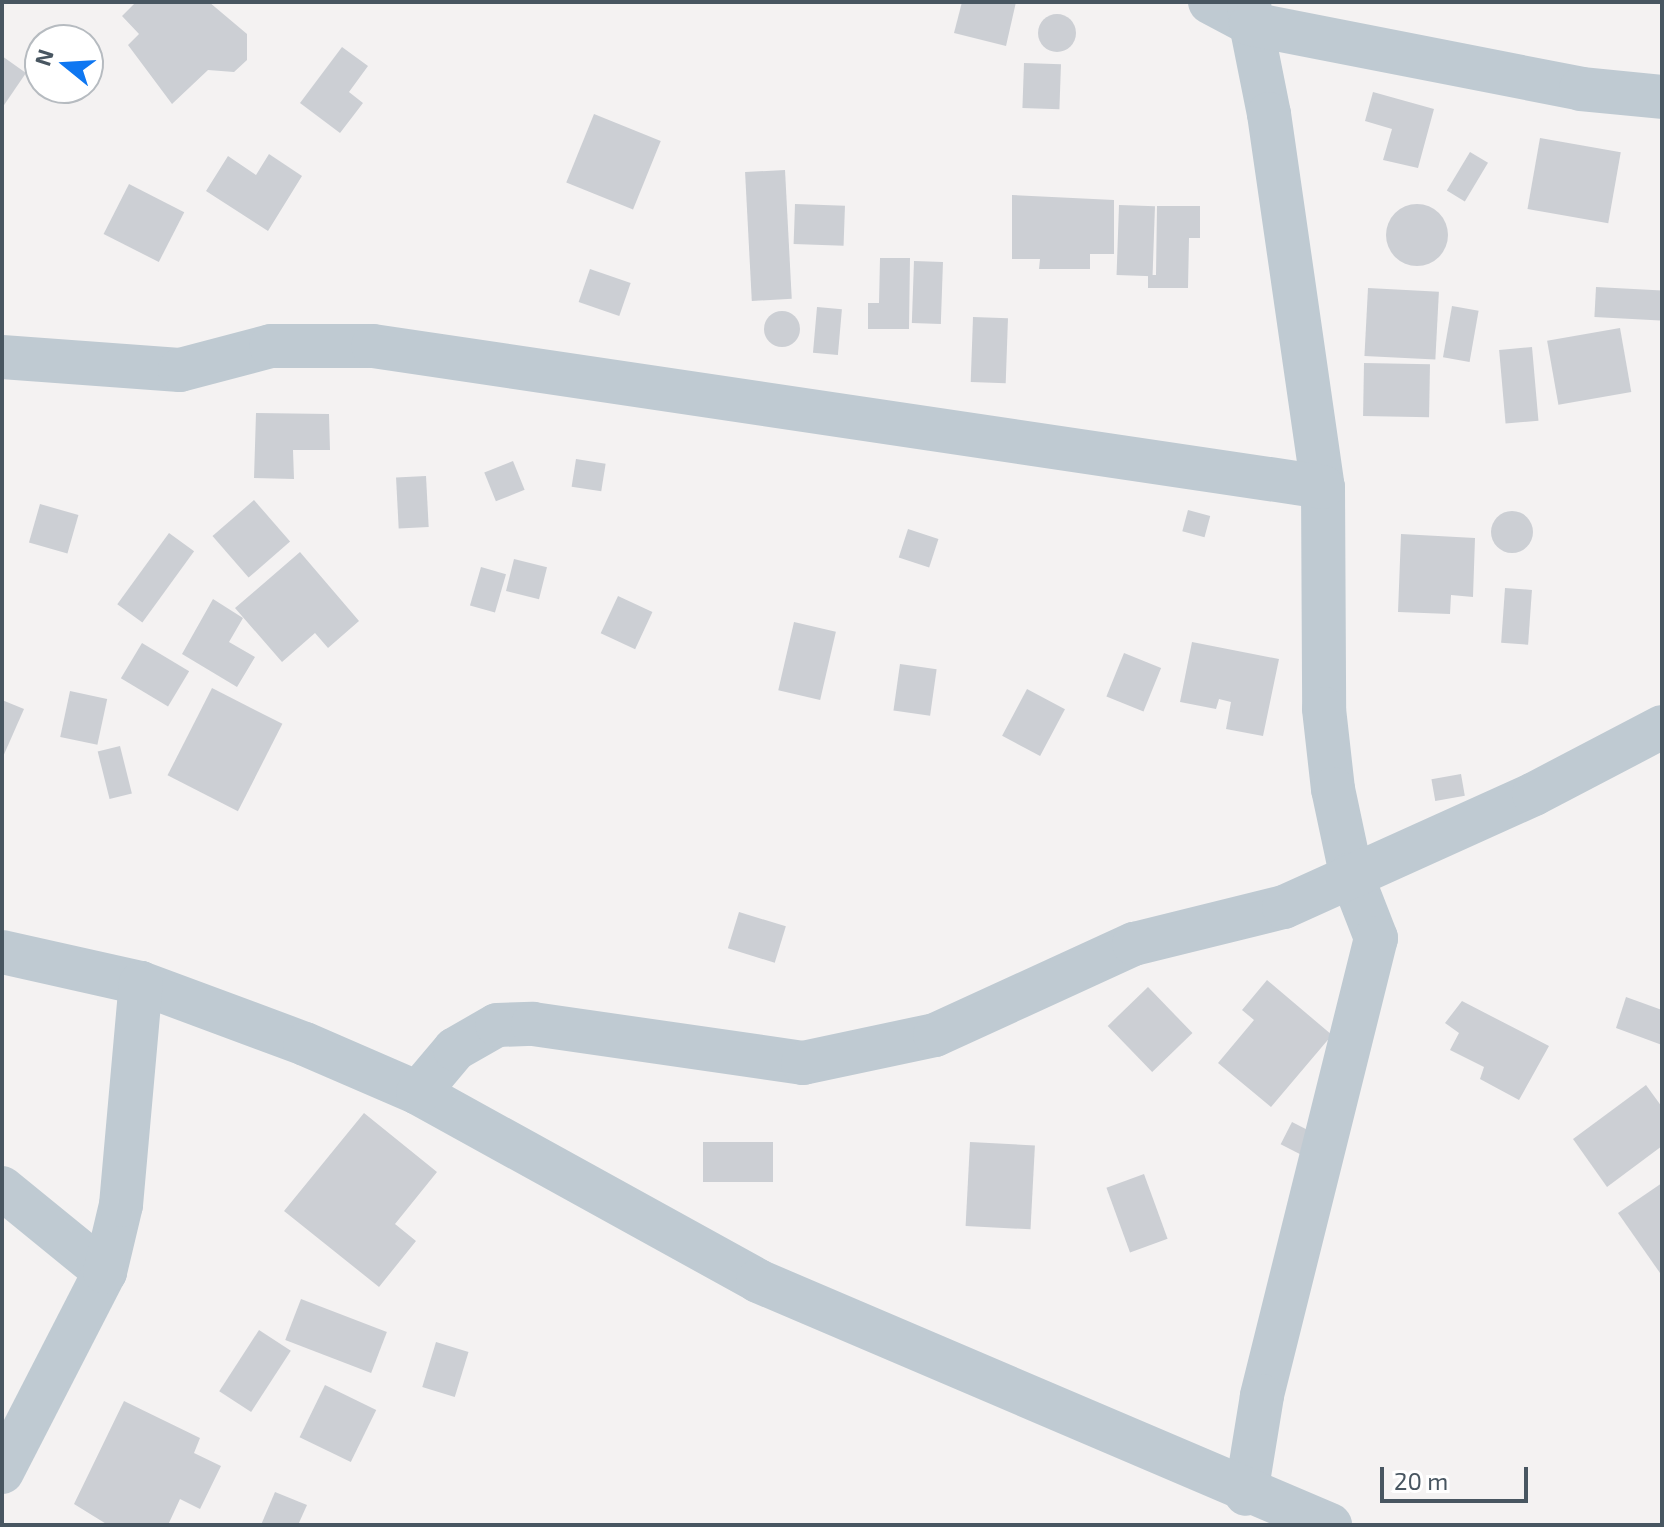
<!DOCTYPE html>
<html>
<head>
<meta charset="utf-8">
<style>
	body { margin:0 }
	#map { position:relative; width:1664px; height:1527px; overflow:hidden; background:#f4f2f2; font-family:"Exo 2",sans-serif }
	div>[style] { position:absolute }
	.building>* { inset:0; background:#cccfd4; transform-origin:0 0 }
	.round { border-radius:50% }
	.minor>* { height:44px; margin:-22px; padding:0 22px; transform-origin:22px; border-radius:22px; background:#bfcad2 }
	span { translate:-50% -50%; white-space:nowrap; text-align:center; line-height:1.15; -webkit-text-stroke:6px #fff; paint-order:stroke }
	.frame { position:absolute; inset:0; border:4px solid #485661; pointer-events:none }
	.north { position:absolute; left:24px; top:24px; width:80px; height:80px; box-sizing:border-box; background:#fff; border:2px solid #b6bbc0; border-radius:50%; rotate:288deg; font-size:22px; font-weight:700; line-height:32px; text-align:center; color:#485661 }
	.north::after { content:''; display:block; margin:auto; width:28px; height:36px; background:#0f77f1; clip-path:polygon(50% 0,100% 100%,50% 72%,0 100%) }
	.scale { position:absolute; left:1380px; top:1467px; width:148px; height:36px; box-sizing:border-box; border:4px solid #485661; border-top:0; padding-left:10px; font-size:24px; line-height:28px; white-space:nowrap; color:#485661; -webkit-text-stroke:6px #fff; paint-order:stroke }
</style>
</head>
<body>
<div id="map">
	<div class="building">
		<i style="clip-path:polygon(136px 2px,209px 2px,247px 34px,247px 60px,234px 72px,208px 70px,172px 104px,128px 45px,139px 34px,122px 16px)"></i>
		<i style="clip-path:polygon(962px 2px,1016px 2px,1006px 46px,954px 33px)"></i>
		<i class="round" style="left:1038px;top:14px;width:38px;height:38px"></i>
		<i style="clip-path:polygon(342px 47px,368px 66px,349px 92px,363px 103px,340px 133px,300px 103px)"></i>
		<i style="clip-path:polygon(2px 56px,26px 73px,2px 108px)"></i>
		<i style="left:1024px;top:63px;width:37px;height:45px;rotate:2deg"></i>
		<i style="clip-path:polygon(1373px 92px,1434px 109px,1418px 168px,1383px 160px,1392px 129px,1365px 121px)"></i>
		<i style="left:594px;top:114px;width:72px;height:74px;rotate:22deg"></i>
		<i style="left:1540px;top:138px;width:82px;height:72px;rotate:10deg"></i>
		<i style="left:1470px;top:152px;width:21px;height:45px;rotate:31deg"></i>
		<i style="clip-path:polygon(269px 154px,302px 176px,268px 231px,206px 191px,228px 156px,256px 175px)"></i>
		<i style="left:785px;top:170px;width:129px;height:40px;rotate:87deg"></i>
		<i style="left:129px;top:184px;width:62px;height:56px;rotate:27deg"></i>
		<i style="clip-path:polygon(1012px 195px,1114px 200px,1114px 254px,1090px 254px,1090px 269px,1039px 269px,1040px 259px,1012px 259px)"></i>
		<i class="round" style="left:1386px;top:204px;width:62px;height:62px"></i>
		<i style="left:795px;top:204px;width:50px;height:40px;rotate:2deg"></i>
		<i style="left:1119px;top:205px;width:36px;height:70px;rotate:2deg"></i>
		<i style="clip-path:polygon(1157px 206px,1200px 206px,1200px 238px,1189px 238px,1188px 288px,1148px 288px,1148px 275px,1156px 275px)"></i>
		<i style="clip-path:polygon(880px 258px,910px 258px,909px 329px,868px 329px,868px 303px,879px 303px)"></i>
		<i style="left:914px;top:261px;width:29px;height:62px;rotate:2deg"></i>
		<i style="left:590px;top:269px;width:43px;height:35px;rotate:19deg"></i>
		<i style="left:1596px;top:287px;width:66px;height:30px;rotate:3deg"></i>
		<i style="left:1368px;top:288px;width:71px;height:68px;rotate:3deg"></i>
		<i style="left:1452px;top:306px;width:27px;height:52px;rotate:10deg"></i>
		<i style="left:817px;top:307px;width:25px;height:46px;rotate:5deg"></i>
		<i class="round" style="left:764px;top:311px;width:36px;height:36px"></i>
		<i style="left:973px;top:317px;width:35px;height:65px;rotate:2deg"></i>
		<i style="left:1620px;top:328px;width:65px;height:74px;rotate:80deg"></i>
		<i style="left:1532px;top:347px;width:74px;height:33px;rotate:85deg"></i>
		<i style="left:1364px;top:363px;width:66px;height:53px;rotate:1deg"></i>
		<i style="clip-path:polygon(256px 413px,329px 414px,330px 450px,293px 450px,294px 479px,254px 478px)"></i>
		<i style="left:576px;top:459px;width:30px;height:28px;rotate:9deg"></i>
		<i style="left:513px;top:461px;width:31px;height:31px;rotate:68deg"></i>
		<i style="left:426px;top:476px;width:51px;height:30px;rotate:87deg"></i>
		<i style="left:254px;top:500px;width:55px;height:55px;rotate:49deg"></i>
		<i style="left:40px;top:504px;width:40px;height:40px;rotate:16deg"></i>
		<i style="left:1188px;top:510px;width:23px;height:22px;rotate:15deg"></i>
		<i class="round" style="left:1491px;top:511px;width:42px;height:42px"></i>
		<i style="left:908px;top:529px;width:32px;height:30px;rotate:18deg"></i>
		<i style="left:169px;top:533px;width:31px;height:88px;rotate:36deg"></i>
		<i style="clip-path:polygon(1401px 534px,1475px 538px,1473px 597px,1451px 595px,1450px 614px,1398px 612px)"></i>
		<i style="clip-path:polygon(300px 552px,359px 621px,328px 648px,315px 633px,282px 662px,235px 608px)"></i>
		<i style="left:514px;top:559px;width:34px;height:33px;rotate:14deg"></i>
		<i style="left:481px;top:567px;width:26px;height:40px;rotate:16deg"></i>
		<i style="left:1505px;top:588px;width:27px;height:55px;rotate:4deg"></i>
		<i style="left:618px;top:596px;width:38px;height:41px;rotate:25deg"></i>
		<i style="clip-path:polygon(213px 599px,243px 618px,229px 642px,255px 657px,237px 687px,182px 654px)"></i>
		<i style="left:794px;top:622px;width:43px;height:70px;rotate:13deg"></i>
		<i style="clip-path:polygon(1192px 642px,1279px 659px,1263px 736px,1226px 729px,1231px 702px,1219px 699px,1216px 709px,1180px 702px)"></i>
		<i style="left:142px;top:643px;width:55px;height:41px;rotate:31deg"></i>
		<i style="left:1124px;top:653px;width:40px;height:47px;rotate:22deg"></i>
		<i style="left:900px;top:664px;width:37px;height:47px;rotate:8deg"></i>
		<i style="left:212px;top:688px;width:79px;height:98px;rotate:27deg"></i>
		<i style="left:1027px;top:689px;width:43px;height:53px;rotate:28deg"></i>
		<i style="left:70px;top:691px;width:38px;height:47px;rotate:12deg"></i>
		<i style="clip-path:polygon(2px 700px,24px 709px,2px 759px)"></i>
		<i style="left:120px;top:746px;width:49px;height:23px;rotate:76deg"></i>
		<i style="left:1461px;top:774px;width:22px;height:30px;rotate:80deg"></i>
		<i style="left:739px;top:912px;width:49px;height:38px;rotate:17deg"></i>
		<i style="clip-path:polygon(1267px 980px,1332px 1035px,1271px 1107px,1218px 1063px,1254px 1020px,1242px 1010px)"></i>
		<i style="left:1148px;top:987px;width:64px;height:56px;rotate:46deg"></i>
		<i style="clip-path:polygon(1626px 997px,1662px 1010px,1662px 1045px,1616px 1028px)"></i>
		<i style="clip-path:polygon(1462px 1001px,1549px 1046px,1519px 1100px,1480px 1079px,1484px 1067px,1450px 1050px,1459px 1033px,1445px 1023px)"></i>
		<i style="clip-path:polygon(1646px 1085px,1662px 1107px,1662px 1146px,1607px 1187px,1573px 1139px)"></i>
		<i style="clip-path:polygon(364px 1113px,437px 1172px,395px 1224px,416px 1241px,379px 1287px,284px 1211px)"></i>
		<i style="left:1292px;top:1122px;width:22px;height:25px;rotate:27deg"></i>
		<i style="left:703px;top:1142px;width:70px;height:40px"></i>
		<i style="left:970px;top:1142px;width:65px;height:84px;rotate:3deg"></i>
		<i style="left:1144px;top:1174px;width:69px;height:40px;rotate:70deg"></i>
		<i style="clip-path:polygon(1662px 1183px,1662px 1272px,1660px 1273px,1618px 1213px)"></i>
		<i style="left:301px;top:1299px;width:92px;height:44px;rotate:21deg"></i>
		<i style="left:259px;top:1330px;width:38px;height:73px;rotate:33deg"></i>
		<i style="left:436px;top:1342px;width:34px;height:47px;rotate:17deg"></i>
		<i style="left:325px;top:1385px;width:57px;height:58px;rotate:26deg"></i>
		<i style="clip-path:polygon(124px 1401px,200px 1438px,194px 1453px,221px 1466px,200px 1509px,180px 1499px,168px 1525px,108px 1525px,74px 1504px)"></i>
		<i style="clip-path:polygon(275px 1492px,307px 1505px,298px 1525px,261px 1525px)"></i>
	</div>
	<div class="minor">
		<i style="left:1210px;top:2px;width:47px;rotate:28.2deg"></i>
		<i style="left:1251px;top:24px;width:92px;rotate:78.7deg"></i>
		<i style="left:1269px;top:114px;width:377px;rotate:81.8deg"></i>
		<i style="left:1323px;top:487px;width:222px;rotate:89.7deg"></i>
		<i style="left:1324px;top:709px;width:81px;rotate:83.6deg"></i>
		<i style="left:1333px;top:789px;width:87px;rotate:78deg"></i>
		<i style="left:1351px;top:874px;width:69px;rotate:68.7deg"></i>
		<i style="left:1376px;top:938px;width:472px;rotate:104deg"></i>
		<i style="left:1262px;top:1396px;width:99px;rotate:99.3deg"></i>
		<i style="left:1249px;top:2px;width:22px;rotate:85deg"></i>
		<i style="left:1251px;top:24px;width:336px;rotate:11.1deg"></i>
		<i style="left:1581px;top:89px;width:81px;rotate:5.6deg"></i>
		<i style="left:2px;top:357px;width:178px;rotate:4.2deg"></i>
		<i style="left:180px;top:370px;width:94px;rotate:-14.8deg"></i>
		<i style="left:271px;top:346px;width:102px"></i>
		<i style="left:373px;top:346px;width:960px;rotate:8.44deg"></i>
		<i style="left:2px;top:952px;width:142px;rotate:12.6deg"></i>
		<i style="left:141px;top:983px;width:175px;rotate:20.4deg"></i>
		<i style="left:305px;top:1044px;width:123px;rotate:23.4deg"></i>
		<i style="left:418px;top:1093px;width:389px;rotate:28.9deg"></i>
		<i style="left:758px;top:1281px;width:622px;rotate:23.1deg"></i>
		<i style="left:418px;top:1093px;width:57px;rotate:-49.9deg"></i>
		<i style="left:455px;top:1049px;width:48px;rotate:-29.7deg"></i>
		<i style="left:497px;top:1025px;width:36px;rotate:-2deg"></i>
		<i style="left:533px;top:1024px;width:273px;rotate:8.2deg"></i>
		<i style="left:803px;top:1063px;width:135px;rotate:-12deg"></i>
		<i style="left:935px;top:1035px;width:219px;rotate:-24.6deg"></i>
		<i style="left:1134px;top:944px;width:154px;rotate:-13.9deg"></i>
		<i style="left:1284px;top:907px;width:274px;rotate:-24.3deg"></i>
		<i style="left:1534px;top:794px;width:144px;rotate:-27.6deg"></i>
		<i style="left:2px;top:1188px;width:133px;rotate:39.2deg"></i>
		<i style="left:2px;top:1472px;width:225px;rotate:-62.8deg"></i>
		<i style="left:105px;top:1272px;width:69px;rotate:-76.6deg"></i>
		<i style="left:121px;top:1205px;width:223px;rotate:-84.9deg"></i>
	</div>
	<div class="frame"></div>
	<div class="north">N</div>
	<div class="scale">20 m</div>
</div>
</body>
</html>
